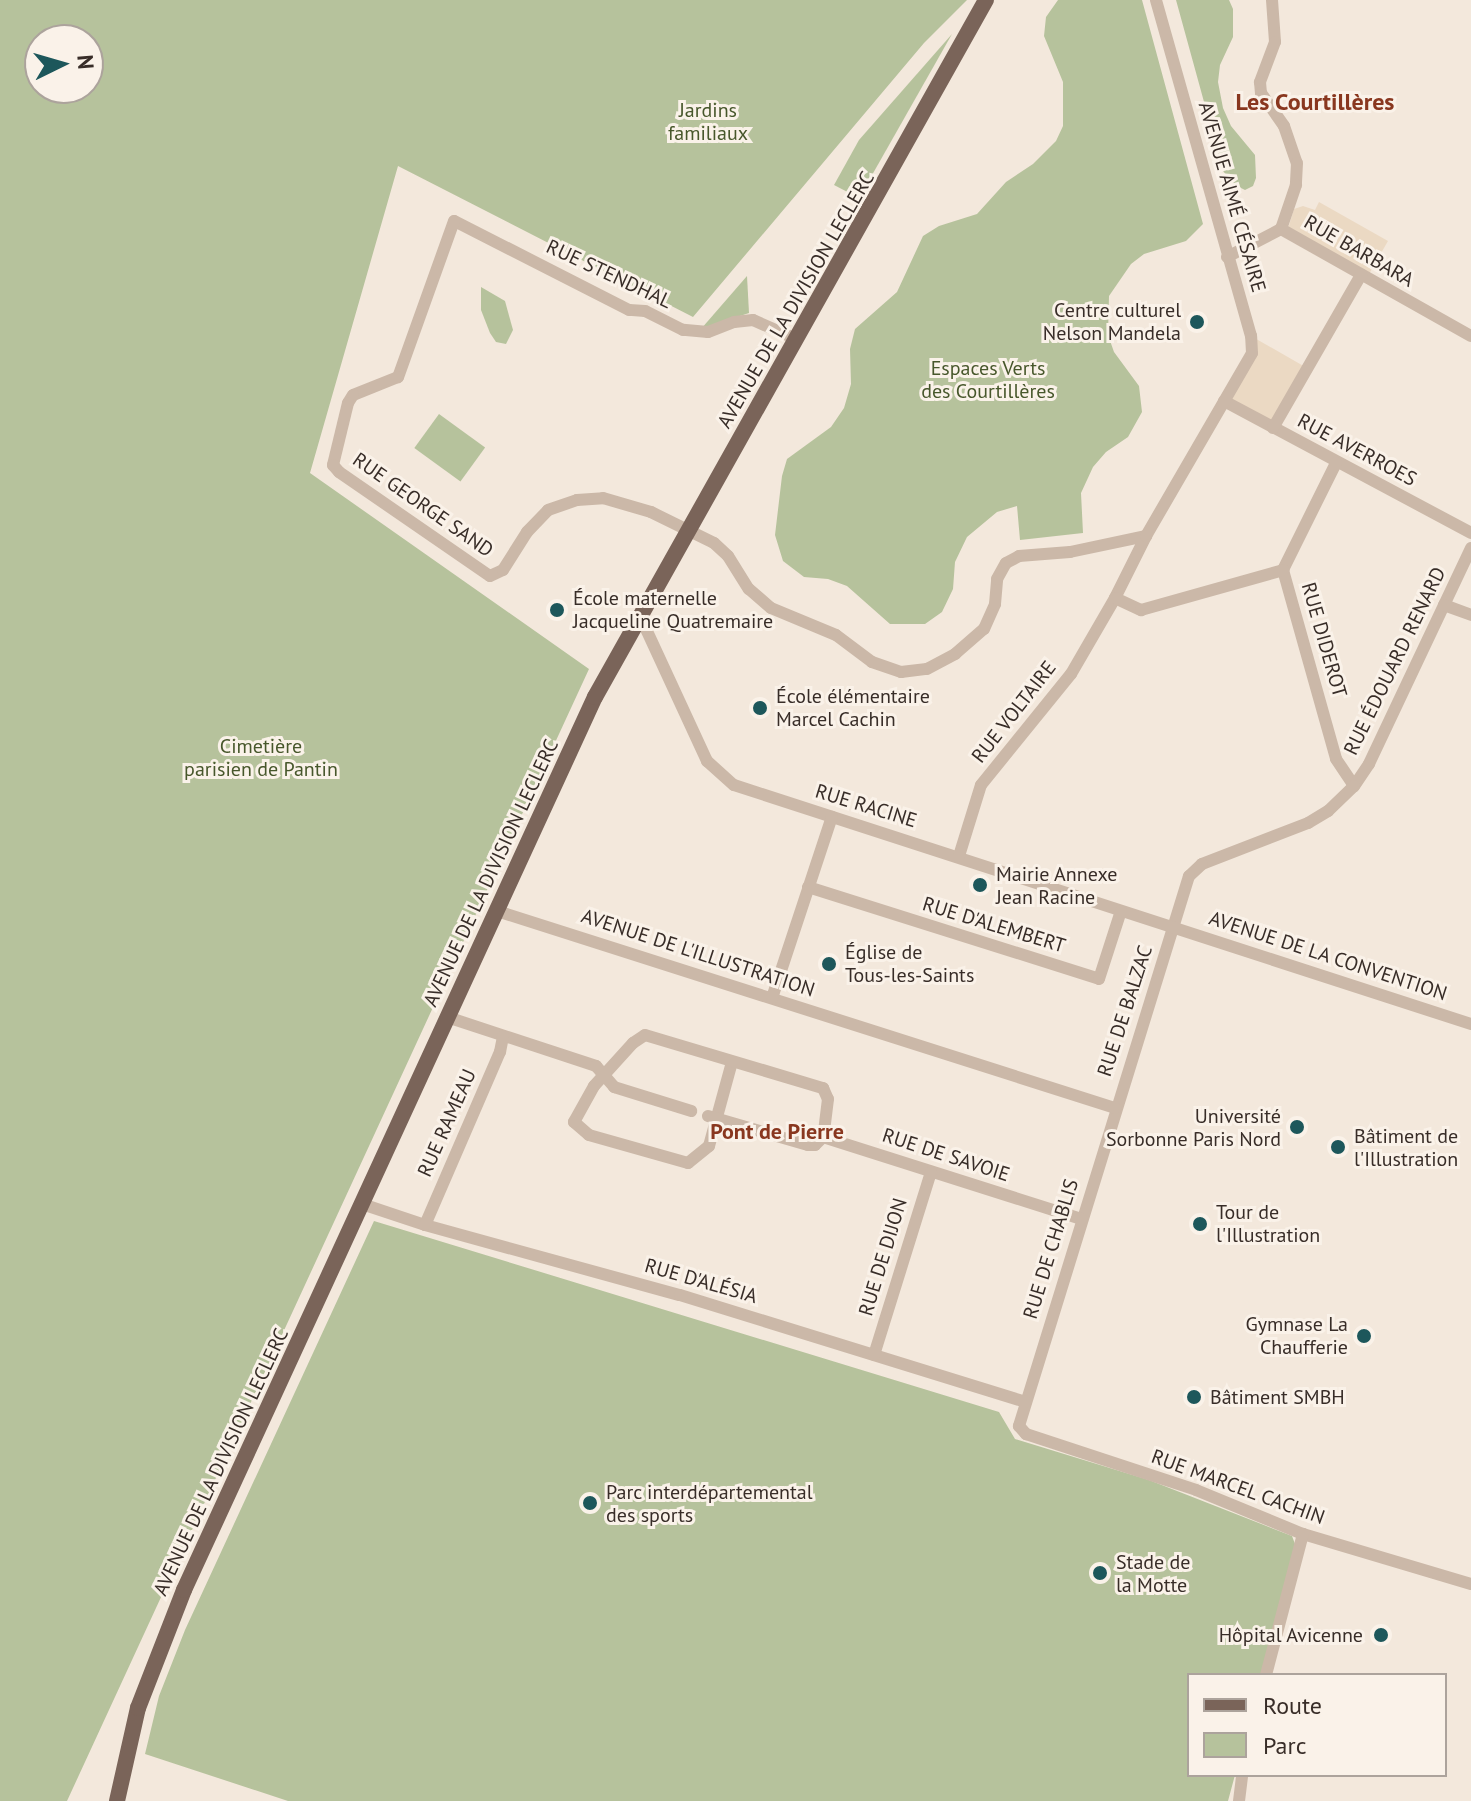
<!DOCTYPE html>
<html>
<head>
<meta charset="utf-8">
<style>
	body { margin:0 }
	#map { position:relative; width:1471px; height:1801px; overflow:hidden; background:#f3e8dc; font-family:"PT Sans",sans-serif }
	div>[style] { position:absolute }
	.green>* { inset:0; background:#b6c29c; transform-origin:0 0 }
	.plaza>* { inset:0; background:#ebd9c3 }
	.minor>* { height:12px; margin:-6px; padding:0 6px; transform-origin:6px; border-radius:6px; background:#cbb8a8 }
	.major>* { height:16px; margin:-8px; padding:0 8px; transform-origin:8px; border-radius:8px; background:#7a6459 }
	.dots>* { width:22px; height:22px; translate:-50% -50%; box-sizing:border-box; border:4px solid #faf2e9; border-radius:50% }
	span { translate:-50% -50%; white-space:nowrap; text-align:center; line-height:1.15; -webkit-text-stroke:6px #faf2e9; paint-order:stroke }
	.park-label { font-size:20px; color:#47572b }
	.street-label { font-size:20px; color:#382d28 }
	.poi-label { font-size:20px; color:#382d28 }
	.right { translate:-100% -50%; text-align:right }
	.left { translate:0 -50%; text-align:left }
	.neighbourhood-label { font-size:22px; color:#89371f; font-weight:700 }
	.quarter-label { font-size:24px; color:#89371f; font-weight:700 }
	.legend { position:absolute; left:1187px; top:1673px; width:260px; height:104px; box-sizing:border-box; background:#faf2e9; border:2px solid #aca39c; margin:0; padding:10px 14px; list-style:none; font-size:24px; color:#382d28 }
	.legend li { display:flex; align-items:center; gap:16px; height:40px }
	.legend b { width:40px; border:2px solid #aca39c }
	.north { position:absolute; left:24px; top:24px; width:80px; height:80px; box-sizing:border-box; background:#faf2e9; border:2px solid #aca39c; border-radius:50%; rotate:85deg; font-size:22px; font-weight:700; line-height:32px; text-align:center; color:#382d28 }
	.north::after { content:''; display:block; margin:auto; width:28px; height:36px; background:#1d575b; clip-path:polygon(50% 0,100% 100%,50% 72%,0 100%) }
</style>
</head>
<body>
<div id="map">
	<div class="green">
		<i style="clip-path:polygon(evenodd,0 0,967px 0,924px 43px,693px 317px,398px 166px,310px 473px,589px 669px,67px 1801px,0 1801px,0 0,40px 40px,88px 40px,88px 88px,40px 88px,40px 40px)"></i>
		<i style="clip-path:polygon(1058px 0,1142px 0,1203px 224px,1186px 241px,1144px 254px,1131px 264px,1109px 296px,1108px 335px,1114px 352px,1139px 386px,1142px 412px,1128px 437px,1106px 452px,1093px 467px,1081px 493px,1083px 533px,1020px 540px,1017px 506px,997px 512px,967px 537px,955px 562px,953px 589px,942px 612px,925px 624px,890px 624px,847px 586px,828px 579px,804px 577px,783px 561px,775px 535px,782px 476px,787px 459px,831px 427px,844px 408px,851px 384px,850px 349px,855px 329px,897px 292px,923px 236px,939px 226px,977px 214px,1006px 182px,1033px 164px,1056px 141px,1063px 126px,1063px 82px,1044px 36px,1046px 17px)"></i>
		<i style="clip-path:polygon(1176px 0,1229px 0,1233px 9px,1233px 37px,1220px 65px,1218px 82px,1223px 108px,1231px 126px,1255px 155px,1256px 178px,1253px 186px,1245px 190px,1235px 185px,1223px 171px)"></i>
		<i style="clip-path:polygon(952px 34px,859px 198px,834px 185px,859px 140px)"></i>
		<i style="clip-path:polygon(747px 276px,749px 313px,701px 329px)"></i>
		<i style="clip-path:polygon(481px 287px,505px 301px,513px 330px,506px 344px,496px 342px,490px 333px,481px 310px)"></i>
		<i style="left:439px;top:414px;width:57px;height:42px;rotate:36deg"></i>
		<i style="clip-path:polygon(374px 1221px,999px 1412px,1015px 1439px,1149px 1480px,1292px 1536px,1295px 1544px,1261px 1675px,1189px 1675px,1189px 1775px,1235px 1775px,1228px 1801px,288px 1801px,145px 1754px,159px 1696px,185px 1630px)"></i>
	</div>
	<div class="plaza">
		<i style="clip-path:polygon(1319px 202px,1388px 241px,1369px 274px,1288px 229px,1294px 209px,1303px 206px,1315px 210px)"></i>
		<i style="clip-path:polygon(1251px 336px,1307px 368px,1273px 428px,1224px 401px,1252px 353px)"></i>
	</div>
	<div class="minor">
		<i style="left:1272px;top:0;width:42px;rotate:85.9deg"></i>
		<i style="left:1275px;top:42px;width:43px;rotate:110.6deg"></i>
		<i style="left:1260px;top:82px;width:11px;rotate:85deg"></i>
		<i style="left:1261px;top:93px;width:40px;rotate:55.1deg"></i>
		<i style="left:1284px;top:126px;width:39px;rotate:71deg"></i>
		<i style="left:1297px;top:163px;width:22px;rotate:93deg"></i>
		<i style="left:1296px;top:185px;width:46px;rotate:108.8deg"></i>
		<i style="left:1227px;top:257px;width:61px;rotate:-27.4deg"></i>
		<i style="left:1281px;top:229px;width:218px;rotate:29.4deg"></i>
		<i style="left:796px;top:339px;width:47px;rotate:-156.2deg"></i>
		<i style="left:753px;top:320px;width:19px;rotate:174deg"></i>
		<i style="left:734px;top:322px;width:28px;rotate:159deg"></i>
		<i style="left:708px;top:332px;width:25px;rotate:-175deg"></i>
		<i style="left:683px;top:330px;width:42px;rotate:-153.4deg"></i>
		<i style="left:645px;top:311px;width:16px;rotate:-176deg"></i>
		<i style="left:629px;top:310px;width:196px;rotate:-153deg"></i>
		<i style="left:454px;top:221px;width:166px;rotate:109.7deg"></i>
		<i style="left:398px;top:377px;width:48px;rotate:158.2deg"></i>
		<i style="left:353px;top:395px;width:9px;rotate:122deg"></i>
		<i style="left:348px;top:403px;width:64px;rotate:103.6deg"></i>
		<i style="left:333px;top:465px;width:9px;rotate:49deg"></i>
		<i style="left:339px;top:472px;width:183px;rotate:34.6deg"></i>
		<i style="left:490px;top:576px;width:14px;rotate:-25deg"></i>
		<i style="left:503px;top:570px;width:45px;rotate:-57.7deg"></i>
		<i style="left:527px;top:532px;width:30px;rotate:-46deg"></i>
		<i style="left:548px;top:510px;width:31px;rotate:-19deg"></i>
		<i style="left:577px;top:500px;width:26px;rotate:-4deg"></i>
		<i style="left:603px;top:498px;width:50px;rotate:16.3deg"></i>
		<i style="left:651px;top:512px;width:70px;rotate:26.2deg"></i>
		<i style="left:714px;top:543px;width:19px;rotate:43deg"></i>
		<i style="left:728px;top:556px;width:39px;rotate:58deg"></i>
		<i style="left:749px;top:589px;width:29px;rotate:41deg"></i>
		<i style="left:771px;top:608px;width:70px;rotate:22.6deg"></i>
		<i style="left:836px;top:635px;width:45px;rotate:36.9deg"></i>
		<i style="left:872px;top:662px;width:31px;rotate:19deg"></i>
		<i style="left:901px;top:672px;width:26px;rotate:-7deg"></i>
		<i style="left:927px;top:669px;width:32px;rotate:-28deg"></i>
		<i style="left:955px;top:654px;width:38px;rotate:-41deg"></i>
		<i style="left:984px;top:629px;width:27px;rotate:-66deg"></i>
		<i style="left:995px;top:604px;width:25px;rotate:-85deg"></i>
		<i style="left:997px;top:579px;width:18px;rotate:-61deg"></i>
		<i style="left:1006px;top:563px;width:15px;rotate:-28deg"></i>
		<i style="left:1019px;top:556px;width:51px;rotate:-4.5deg"></i>
		<i style="left:1070px;top:552px;width:78px;rotate:-11.9deg"></i>
		<i style="left:1224px;top:401px;width:280px;rotate:28.1deg"></i>
		<i style="left:1273px;top:428px;width:177px;rotate:-60.1deg"></i>
		<i style="left:1336px;top:463px;width:119px;rotate:116.4deg"></i>
		<i style="left:1283px;top:570px;width:196px;rotate:74.3deg"></i>
		<i style="left:1336px;top:759px;width:32px;rotate:56deg"></i>
		<i style="left:1471px;top:548px;width:239px;rotate:115.3deg"></i>
		<i style="left:1369px;top:764px;width:27px;rotate:124deg"></i>
		<i style="left:1354px;top:786px;width:36px;rotate:136deg"></i>
		<i style="left:1328px;top:811px;width:23px;rotate:149deg"></i>
		<i style="left:1308px;top:823px;width:114px;rotate:158.9deg"></i>
		<i style="left:1202px;top:864px;width:18px;rotate:137deg"></i>
		<i style="left:1189px;top:876px;width:576px;rotate:107.18deg"></i>
		<i style="left:1019px;top:1426px;width:11px;rotate:49deg"></i>
		<i style="left:1026px;top:1434px;width:179px;rotate:18.2deg"></i>
		<i style="left:1196px;top:1490px;width:116px;rotate:22.4deg"></i>
		<i style="left:1303px;top:1534px;width:175px;rotate:16.6deg"></i>
		<i style="left:1115px;top:598px;width:69px;rotate:-63.4deg"></i>
		<i style="left:1146px;top:536px;width:211px;rotate:-59.9deg"></i>
		<i style="left:1252px;top:353px;width:17px;rotate:-93deg"></i>
		<i style="left:1251px;top:336px;width:349px;rotate:-105.8deg"></i>
		<i style="left:1444px;top:605px;width:29px;rotate:20deg"></i>
		<i style="left:640px;top:616px;width:160px;rotate:65.2deg"></i>
		<i style="left:707px;top:761px;width:36px;rotate:42deg"></i>
		<i style="left:734px;top:785px;width:775px;rotate:17.97deg"></i>
		<i style="left:959px;top:856px;width:74px;rotate:-72.8deg"></i>
		<i style="left:981px;top:785px;width:143px;rotate:-51deg"></i>
		<i style="left:1071px;top:674px;width:88px;rotate:-59.9deg"></i>
		<i style="left:1115px;top:598px;width:29px;rotate:25deg"></i>
		<i style="left:1141px;top:610px;width:148px;rotate:-15.7deg"></i>
		<i style="left:808px;top:887px;width:305px;rotate:17.5deg"></i>
		<i style="left:1099px;top:979px;width:71px;rotate:-72.1deg"></i>
		<i style="left:497px;top:911px;width:649px;rotate:17.68deg"></i>
		<i style="left:772px;top:998px;width:191px;rotate:-71.7deg"></i>
		<i style="left:447px;top:1017px;width:157px;rotate:18.2deg"></i>
		<i style="left:596px;top:1066px;width:28px;rotate:49deg"></i>
		<i style="left:614px;top:1087px;width:81px;rotate:17.3deg"></i>
		<i style="left:732px;top:1062px;width:87px;rotate:105.3deg"></i>
		<i style="left:709px;top:1146px;width:27px;rotate:141deg"></i>
		<i style="left:688px;top:1163px;width:103px;rotate:-164.2deg"></i>
		<i style="left:589px;top:1135px;width:20px;rotate:-139deg"></i>
		<i style="left:574px;top:1122px;width:41px;rotate:-60.9deg"></i>
		<i style="left:594px;top:1086px;width:58px;rotate:-47.8deg"></i>
		<i style="left:633px;top:1043px;width:14px;rotate:-34deg"></i>
		<i style="left:645px;top:1035px;width:186px;rotate:16.6deg"></i>
		<i style="left:823px;top:1088px;width:12px;rotate:66deg"></i>
		<i style="left:828px;top:1099px;width:38px;rotate:97deg"></i>
		<i style="left:708px;top:1116px;width:104px;rotate:16.2deg"></i>
		<i style="left:808px;top:1145px;width:7px"></i>
		<i style="left:815px;top:1145px;width:11px;rotate:-45deg"></i>
		<i style="left:823px;top:1137px;width:271px;rotate:17.6deg"></i>
		<i style="left:362px;top:1204px;width:66px;rotate:18.4deg"></i>
		<i style="left:425px;top:1225px;width:264px;rotate:15.4deg"></i>
		<i style="left:680px;top:1295px;width:362px;rotate:17.2deg"></i>
		<i style="left:425px;top:1225px;width:189px;rotate:-66.6deg"></i>
		<i style="left:500px;top:1052px;width:16px;rotate:-79deg"></i>
		<i style="left:874px;top:1355px;width:192px;rotate:-72.7deg"></i>
		<i style="left:1266px;top:1675px;width:146px;rotate:-75.3deg"></i>
		<i style="left:1239px;top:1801px;width:26px;rotate:-83deg"></i>
	</div>
	<div class="major">
		<i style="left:117px;top:1801px;width:95px;rotate:-77.3deg"></i>
		<i style="left:138px;top:1708px;width:127px;rotate:-68.7deg"></i>
		<i style="left:184px;top:1590px;width:983px;rotate:-65.29deg"></i>
		<i style="left:595px;top:697px;width:799px;rotate:-60.71deg"></i>
	</div>
	<div class="dots">
		<i style="left:1197px;top:322px;background:#1d575b"></i>
		<i style="left:557px;top:610px;background:#1d575b"></i>
		<i style="left:760px;top:708px;background:#1d575b"></i>
		<i style="left:980px;top:885px;background:#1d575b"></i>
		<i style="left:829px;top:964px;background:#1d575b"></i>
		<i style="left:1297px;top:1127px;background:#1d575b"></i>
		<i style="left:1338px;top:1147px;background:#1d575b"></i>
		<i style="left:1200px;top:1224px;background:#1d575b"></i>
		<i style="left:1364px;top:1336px;background:#1d575b"></i>
		<i style="left:1194px;top:1397px;background:#1d575b"></i>
		<i style="left:590px;top:1503px;background:#1d575b"></i>
		<i style="left:1100px;top:1573px;background:#1d575b"></i>
		<i style="left:1381px;top:1635px;background:#1d575b"></i>
	</div>
	<div class="park-label">
		<span style="left:708px;top:122px">Jardins<br>familiaux</span>
		<span style="left:988px;top:380px">Espaces Verts<br>des Courtillères</span>
		<span style="left:261px;top:758px">Cimetière<br>parisien de Pantin</span>
	</div>
	<div class="street-label">
		<span style="left:1232px;top:197px;rotate:74deg">AVENUE AIMÉ CÉSAIRE</span>
		<span style="left:1359px;top:251px;rotate:30deg">RUE BARBARA</span>
		<span style="left:609px;top:274px;rotate:25deg">RUE STENDHAL</span>
		<span style="left:796px;top:300px;rotate:-60deg">AVENUE DE LA DIVISION LECLERC</span>
		<span style="left:1357px;top:450px;rotate:28deg">RUE AVERROES</span>
		<span style="left:423px;top:505px;rotate:35deg">RUE GEORGE SAND</span>
		<span style="left:1324px;top:640px;rotate:74deg">RUE DIDEROT</span>
		<span style="left:1395px;top:661px;rotate:-64deg">RUE ÉDOUARD RENARD</span>
		<span style="left:1014px;top:712px;rotate:-52deg">RUE VOLTAIRE</span>
		<span style="left:866px;top:806px;rotate:17deg">RUE RACINE</span>
		<span style="left:491px;top:873px;rotate:-65deg">AVENUE DE LA DIVISION LECLERC</span>
		<span style="left:994px;top:925px;rotate:17deg">RUE D'ALEMBERT</span>
		<span style="left:698px;top:953px;rotate:18deg">AVENUE DE L'ILLUSTRATION</span>
		<span style="left:1328px;top:956px;rotate:18deg">AVENUE DE LA CONVENTION</span>
		<span style="left:1125px;top:1011px;rotate:-72deg">RUE DE BALZAC</span>
		<span style="left:447px;top:1123px;rotate:-66deg">RUE RAMEAU</span>
		<span style="left:946px;top:1155px;rotate:18deg">RUE DE SAVOIE</span>
		<span style="left:1051px;top:1249px;rotate:-73deg">RUE DE CHABLIS</span>
		<span style="left:883px;top:1257px;rotate:-73deg">RUE DE DIJON</span>
		<span style="left:701px;top:1281px;rotate:16deg">RUE D'ALÉSIA</span>
		<span style="left:221px;top:1462px;rotate:-65deg">AVENUE DE LA DIVISION LECLERC</span>
		<span style="left:1238px;top:1487px;rotate:20deg">RUE MARCEL CACHIN</span>
	</div>
	<div class="poi-label">
		<span class="right" style="left:1181px;top:322px">Centre culturel<br>Nelson Mandela</span>
		<span class="left" style="left:573px;top:610px">École maternelle<br>Jacqueline Quatremaire</span>
		<span class="left" style="left:776px;top:708px">École élémentaire<br>Marcel Cachin</span>
		<span class="left" style="left:996px;top:886px">Mairie Annexe<br>Jean Racine</span>
		<span class="left" style="left:845px;top:964px">Église de<br>Tous-les-Saints</span>
		<span class="right" style="left:1281px;top:1128px">Université<br>Sorbonne Paris Nord</span>
		<span class="left" style="left:1354px;top:1148px">Bâtiment de<br>l'Illustration</span>
		<span class="left" style="left:1216px;top:1224px">Tour de<br>l'Illustration</span>
		<span class="right" style="left:1348px;top:1336px">Gymnase La<br>Chaufferie</span>
		<span class="left" style="left:1210px;top:1397px">Bâtiment SMBH</span>
		<span class="left" style="left:606px;top:1504px">Parc interdépartemental<br>des sports</span>
		<span class="left" style="left:1116px;top:1574px">Stade de<br>la Motte</span>
		<span class="right" style="left:1363px;top:1635px">Hôpital Avicenne</span>
	</div>
	<div class="neighbourhood-label">
		<span style="left:777px;top:1132px">Pont de Pierre</span>
	</div>
	<div class="quarter-label">
		<span style="left:1315px;top:102px">Les Courtillères</span>
	</div>
	<ul class="legend">
	<li><b style="height:10px;background:#7a6459"></b>Route</li>
	<li><b style="height:22px;background:#b6c29c"></b>Parc</li>
	</ul>
	<div class="north">N</div>
</div>
</body>
</html>
